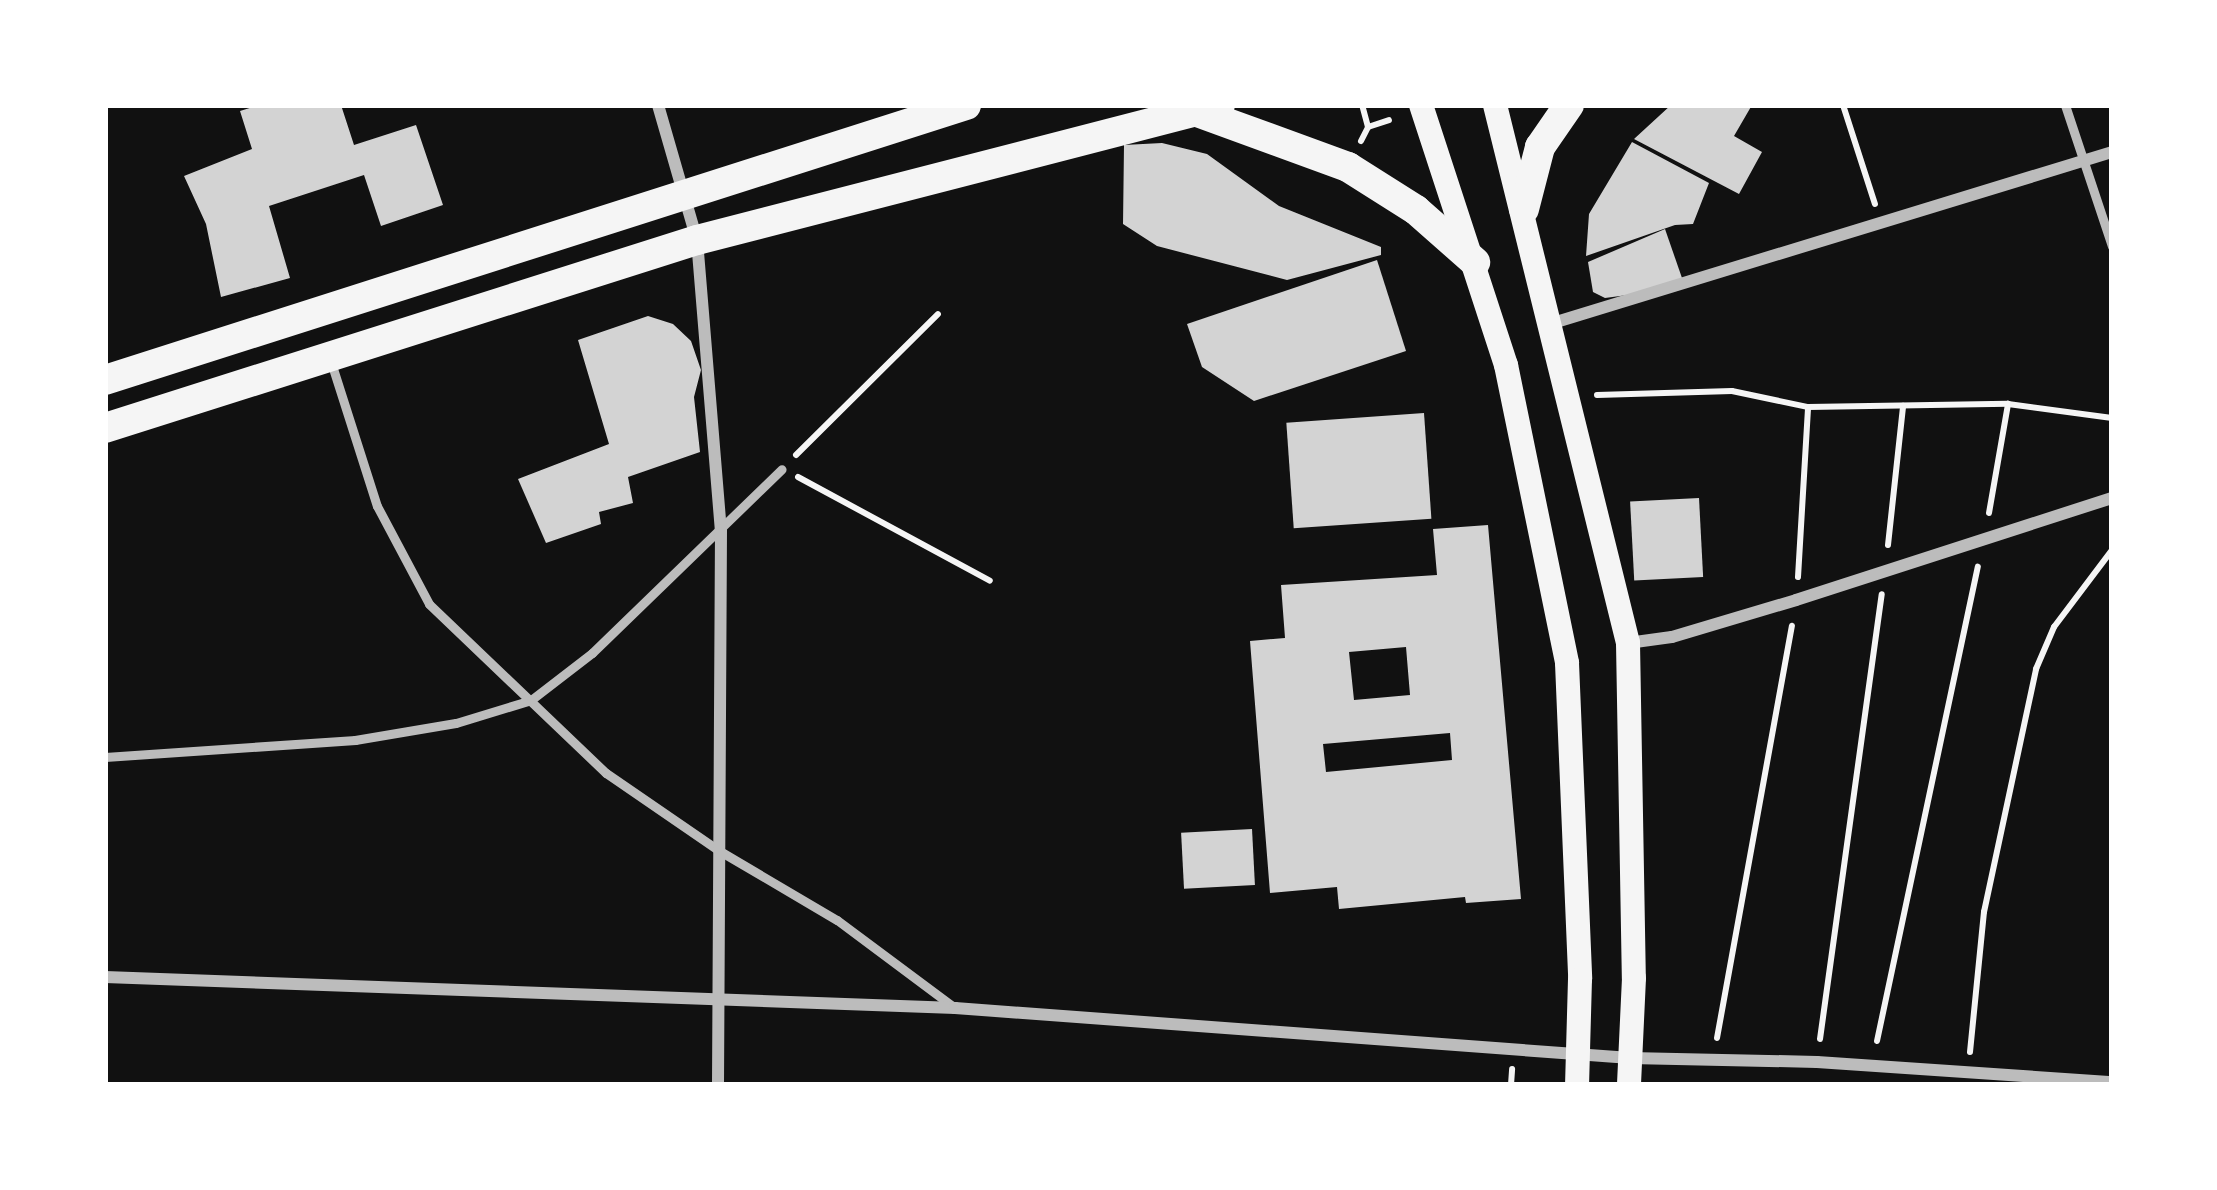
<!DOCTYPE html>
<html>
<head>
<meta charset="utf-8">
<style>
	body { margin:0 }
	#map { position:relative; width:2217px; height:1190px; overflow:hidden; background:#111; font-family:"Source Sans 3",sans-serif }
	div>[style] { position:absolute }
	.building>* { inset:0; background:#d3d3d3; transform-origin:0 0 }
	.path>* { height:6px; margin:-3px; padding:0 3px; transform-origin:3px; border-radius:3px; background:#f5f5f5 }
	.service>* { height:9px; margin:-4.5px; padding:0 4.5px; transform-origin:4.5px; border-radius:4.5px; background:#bcbcbc }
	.minor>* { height:12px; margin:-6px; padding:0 6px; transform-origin:6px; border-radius:6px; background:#bcbcbc }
	.secondary>* { height:24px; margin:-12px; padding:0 12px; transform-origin:12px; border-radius:12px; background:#f5f5f5 }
	.primary>* { height:30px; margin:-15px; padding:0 15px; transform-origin:15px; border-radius:15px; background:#f5f5f5 }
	span { translate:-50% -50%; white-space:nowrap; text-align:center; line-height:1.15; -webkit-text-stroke:10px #fff; paint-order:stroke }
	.frame { position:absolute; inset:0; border:108px solid #fff; pointer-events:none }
</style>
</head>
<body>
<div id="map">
	<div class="building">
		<i style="clip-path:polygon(259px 105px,341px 105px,354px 145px,416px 125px,443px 205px,381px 226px,364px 175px,269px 206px,290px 278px,221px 297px,206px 224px,184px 176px,252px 149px,240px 111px)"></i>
		<i style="clip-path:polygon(1671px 105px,1752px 105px,1734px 136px,1762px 152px,1739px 194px,1634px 139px)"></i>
		<i style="clip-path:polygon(1632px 142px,1709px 183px,1693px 224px,1675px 225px,1586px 256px,1589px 214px)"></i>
		<i style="clip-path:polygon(1162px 143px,1207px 154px,1279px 206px,1381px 247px,1381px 255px,1287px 280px,1157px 246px,1123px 224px,1124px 145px)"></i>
		<i style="clip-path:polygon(1665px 229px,1682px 278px,1650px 292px,1605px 298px,1593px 292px,1588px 262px)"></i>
		<i style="clip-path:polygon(1377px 260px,1406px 351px,1254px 401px,1202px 367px,1187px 324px)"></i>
		<i style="clip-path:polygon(648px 316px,673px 324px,691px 341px,701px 370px,694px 397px,700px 452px,628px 477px,633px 503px,599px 512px,601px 524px,546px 543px,518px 479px,609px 444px,578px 340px)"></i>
		<i style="left:1424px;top:413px;width:106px;height:138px;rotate:86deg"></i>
		<i style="left:1699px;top:498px;width:79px;height:69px;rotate:87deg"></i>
		<i style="clip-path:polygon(evenodd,1488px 525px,1521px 899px,1466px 903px,1465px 897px,1339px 909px,1337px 887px,1270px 893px,1250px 641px,1285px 638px,1281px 585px,1437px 575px,1433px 529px,1488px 525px,1406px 647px,1410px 695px,1354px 700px,1349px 652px,1406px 647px,1488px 525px,1450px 733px,1452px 760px,1326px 772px,1323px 744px,1450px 733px)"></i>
		<i style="left:1252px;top:829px;width:56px;height:71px;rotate:87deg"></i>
	</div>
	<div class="path">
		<i style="left:1843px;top:105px;width:104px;rotate:72.1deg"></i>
		<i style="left:1368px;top:127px;width:22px;rotate:-18deg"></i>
		<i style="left:1361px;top:141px;width:16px;rotate:-63deg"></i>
		<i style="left:1368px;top:127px;width:23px;rotate:-105deg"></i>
		<i style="left:1597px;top:395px;width:135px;rotate:-1.7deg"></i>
		<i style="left:1732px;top:391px;width:78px;rotate:11.9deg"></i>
		<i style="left:1808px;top:407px;width:200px;rotate:-0.9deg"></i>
		<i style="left:2008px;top:404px;width:105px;rotate:7.7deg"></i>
		<i style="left:796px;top:455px;width:200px;rotate:-44.8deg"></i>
		<i style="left:798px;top:477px;width:218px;rotate:28.4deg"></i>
		<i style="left:1989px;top:513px;width:111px;rotate:-80.1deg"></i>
		<i style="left:1888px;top:545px;width:140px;rotate:-83.8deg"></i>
		<i style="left:1798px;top:577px;width:170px;rotate:-86.6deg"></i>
		<i style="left:1717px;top:1038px;width:419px;rotate:-79.7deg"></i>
		<i style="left:1820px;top:1039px;width:449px;rotate:-82.1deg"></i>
		<i style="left:1877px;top:1041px;width:485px;rotate:-78deg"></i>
		<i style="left:1970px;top:1052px;width:141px;rotate:-84.3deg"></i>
		<i style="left:1984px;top:912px;width:249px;rotate:-77.9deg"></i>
		<i style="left:2036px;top:669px;width:46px;rotate:-66.8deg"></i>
		<i style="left:2054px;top:627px;width:96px;rotate:-53deg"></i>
		<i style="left:1511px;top:1085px;width:16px;rotate:-86deg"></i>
	</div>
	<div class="service">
		<i style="left:2065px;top:105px;width:149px;rotate:71.6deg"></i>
		<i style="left:330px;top:359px;width:154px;rotate:72.3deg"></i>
		<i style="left:377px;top:506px;width:111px;rotate:62deg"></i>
		<i style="left:429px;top:604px;width:245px;rotate:43.7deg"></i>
		<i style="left:606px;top:773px;width:136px;rotate:34.5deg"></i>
		<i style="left:718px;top:850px;width:138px;rotate:30.5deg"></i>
		<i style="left:837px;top:920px;width:147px;rotate:36.7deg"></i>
		<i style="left:105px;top:757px;width:251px;rotate:-3.9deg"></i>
		<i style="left:355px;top:740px;width:102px;rotate:-9.6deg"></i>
		<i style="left:456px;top:723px;width:78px;rotate:-17deg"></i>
		<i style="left:531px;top:700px;width:77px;rotate:-37.6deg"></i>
		<i style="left:592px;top:653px;width:264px;rotate:-44.1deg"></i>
	</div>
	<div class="minor">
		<i style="left:658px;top:105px;width:141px;rotate:73.9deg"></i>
		<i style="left:697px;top:240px;width:291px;rotate:85.3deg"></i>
		<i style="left:721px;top:530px;width:555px;rotate:90.31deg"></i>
		<i style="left:1553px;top:323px;width:585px;rotate:-17.01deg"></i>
		<i style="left:1628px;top:643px;width:44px;rotate:-7.8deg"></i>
		<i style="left:1672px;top:637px;width:129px;rotate:-16.6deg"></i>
		<i style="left:1796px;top:600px;width:332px;rotate:-17.9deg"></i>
		<i style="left:105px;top:977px;width:851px;rotate:2.09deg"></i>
		<i style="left:955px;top:1008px;width:677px;rotate:4.24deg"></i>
		<i style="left:1630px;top:1058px;width:187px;rotate:1.2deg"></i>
		<i style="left:1817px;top:1062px;width:296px;rotate:3.9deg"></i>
	</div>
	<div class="secondary">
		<i style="left:1421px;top:105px;width:274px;rotate:71.9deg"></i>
		<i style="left:1506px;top:365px;width:304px;rotate:78.4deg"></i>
		<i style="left:1567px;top:663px;width:316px;rotate:87.6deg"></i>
		<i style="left:1580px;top:979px;width:106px;rotate:91.6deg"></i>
		<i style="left:1495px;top:105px;width:554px;rotate:76.11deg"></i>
		<i style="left:1628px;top:643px;width:335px;rotate:89deg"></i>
		<i style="left:1634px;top:978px;width:107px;rotate:92.7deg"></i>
	</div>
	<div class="primary">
		<i style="left:1197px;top:112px;width:161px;rotate:20deg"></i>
		<i style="left:1348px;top:167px;width:80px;rotate:32.3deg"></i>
		<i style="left:1416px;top:210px;width:79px;rotate:41.4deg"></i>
		<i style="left:1524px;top:209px;width:64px;rotate:-75.5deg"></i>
		<i style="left:1540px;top:147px;width:51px;rotate:-55.4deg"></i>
		<i style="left:105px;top:380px;width:904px;rotate:-17.71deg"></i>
		<i style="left:105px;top:428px;width:621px;rotate:-17.62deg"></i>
		<i style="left:697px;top:240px;width:540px;rotate:-14.47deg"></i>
	</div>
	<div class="frame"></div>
</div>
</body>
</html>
